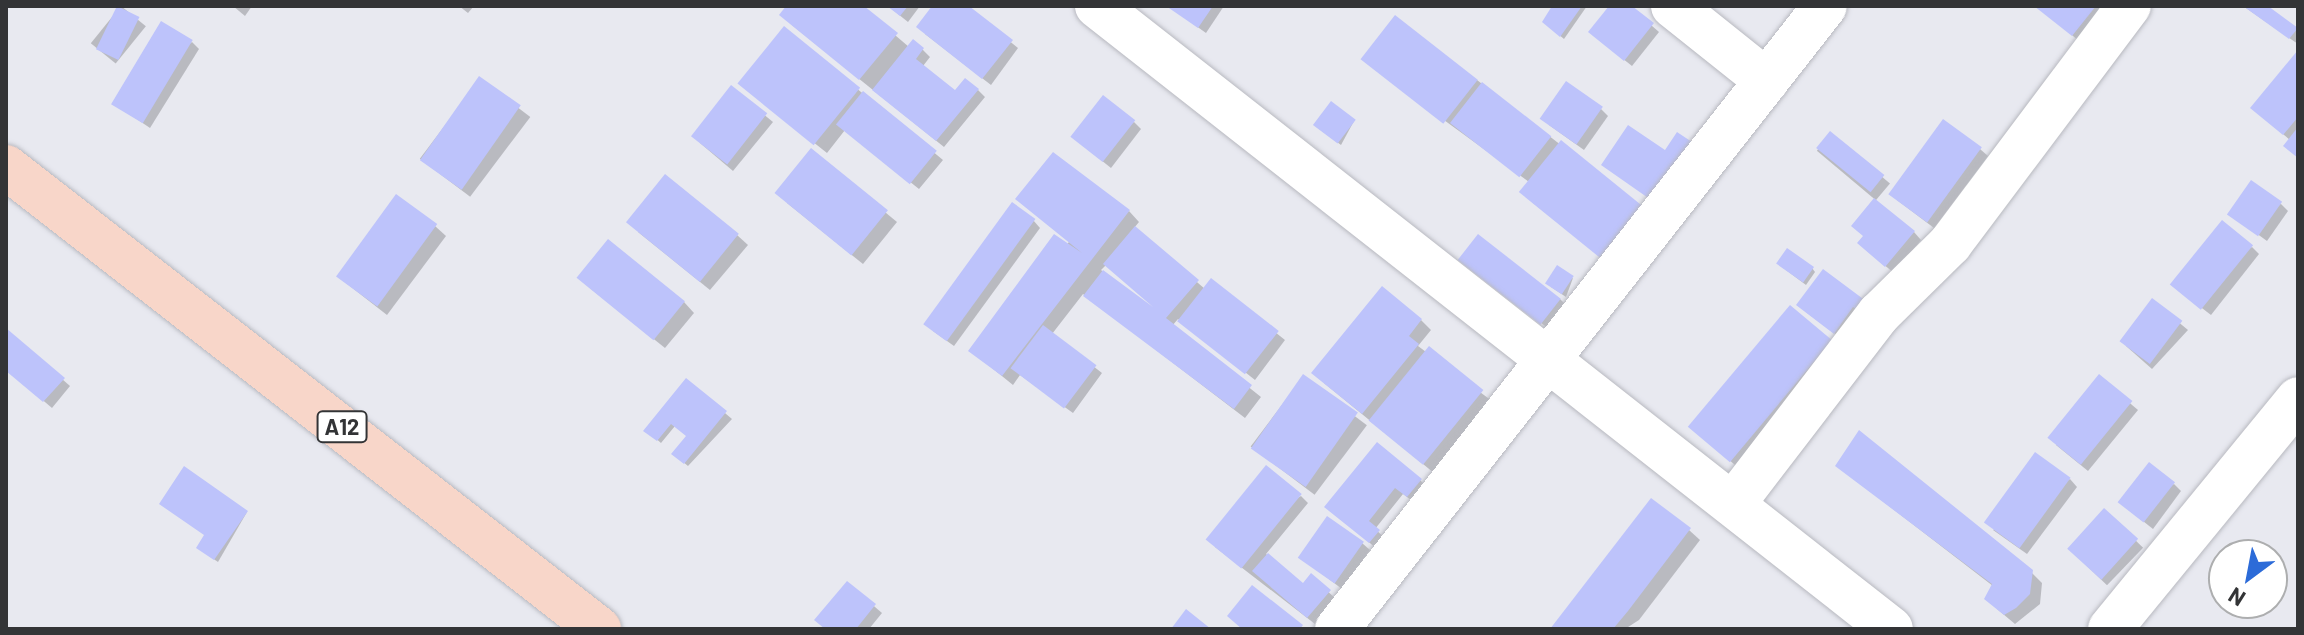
<!DOCTYPE html>
<html>
<head>
<meta charset="utf-8">
<style>
	body { margin:0 }
	#map { position:relative; width:2304px; height:635px; overflow:hidden; background:#e8e9f0; font-family:Barlow,sans-serif }
	div>[style] { position:absolute }
	.shadow>* { inset:0; background:#0003; transform-origin:0 0 }
	.building>* { inset:0; background:#bdc3fb; transform-origin:0 0 }
	.roads { filter:drop-shadow(0 0 2px #b8b9c0) drop-shadow(0 0 2px #b8b9c0) }
	.minor>* { height:44px; margin:-22px; padding:0 22px; transform-origin:22px; border-radius:22px; background:#fff }
	.major>* { height:44px; margin:-22px; padding:0 22px; transform-origin:22px; border-radius:22px; background:#f8d6c9 }
	span { translate:-50% -50%; white-space:nowrap; text-align:center; line-height:1.15; -webkit-text-stroke:6px #fff; paint-order:stroke }
	.shield-label span { padding:2px 6px; background:#fff; border:2px solid; border-radius:6px; -webkit-text-stroke-width:0 }
	.shield-label { font-size:22px; color:#333436; font-weight:700 }
	.frame { position:absolute; inset:0; border:8px solid #333436; pointer-events:none }
	.north { position:absolute; left:2208px; top:539px; width:80px; height:80px; box-sizing:border-box; background:#fff; border:2px solid #adaeaf; border-radius:50%; rotate:212deg; font-size:22px; font-weight:700; line-height:32px; text-align:center; color:#333436 }
	.north::after { content:''; display:block; margin:auto; width:28px; height:36px; background:#2c6bd8; clip-path:polygon(50% 0,100% 100%,50% 72%,0 100%) }
</style>
</head>
<body>
<div id="map">
	<div class="shadow">
		<i style="left:121px;top:6px;width:32px;height:48px;rotate:39deg"></i>
		<i style="clip-path:polygon(233px 6px,252px 6px,245px 16px)"></i>
		<i style="clip-path:polygon(459px 6px,474px 6px,468px 13px)"></i>
		<i style="clip-path:polygon(789px 6px,861px 6px,909px 47px,913px 42px,923px 50px,930px 57px,923px 66px,956px 93px,978px 90px,985px 97px,944px 147px,792px 25px)"></i>
		<i style="clip-path:polygon(888px 6px,920px 6px,908px 22px)"></i>
		<i style="clip-path:polygon(935px 6px,966px 6px,1018px 48px,991px 85px,925px 34px)"></i>
		<i style="clip-path:polygon(1168px 6px,1224px 6px,1206px 33px)"></i>
		<i style="clip-path:polygon(1554px 6px,1587px 6px,1564px 39px,1547px 25px)"></i>
		<i style="clip-path:polygon(1611px 6px,1629px 6px,1659px 32px,1632px 66px,1598px 39px)"></i>
		<i style="clip-path:polygon(2038px 6px,2097px 6px,2103px 13px,2080px 42px)"></i>
		<i style="clip-path:polygon(2243px 6px,2265px 6px,2298px 30px,2298px 44px)"></i>
		<i style="clip-path:polygon(785px 29px,943px 160px,919px 189px,845px 130px,827px 153px,740px 84px)"></i>
		<i style="clip-path:polygon(192px 42px,199px 49px,150px 128px,113px 103px)"></i>
		<i style="clip-path:polygon(2298px 53px,2298px 158px,2290px 140px,2260px 115px)"></i>
		<i style="clip-path:polygon(1378px 72px,1477px 80px,1641px 207px,1612px 266px,1532px 202px,1529px 182px)"></i>
		<i style="left:480px;top:79px;width:63px;height:100px;rotate:37deg"></i>
		<i style="clip-path:polygon(731px 88px,773px 122px,733px 171px,700px 143px)"></i>
		<i style="clip-path:polygon(1601px 109px,1608px 116px,1584px 150px,1549px 125px)"></i>
		<i style="clip-path:polygon(1354px 121px,1341px 145px,1318px 128px)"></i>
		<i style="clip-path:polygon(1134px 122px,1141px 129px,1111px 168px,1081px 144px)"></i>
		<i style="left:1831px;top:134px;width:77px;height:22px;rotate:40deg"></i>
		<i style="clip-path:polygon(1980px 149px,1988px 156px,1934px 228px,1897px 200px)"></i>
		<i style="clip-path:polygon(811px 151px,897px 222px,863px 264px,787px 203px)"></i>
		<i style="clip-path:polygon(2281px 204px,2288px 211px,2267px 241px,2234px 217px)"></i>
		<i style="clip-path:polygon(evenodd,1129px 211px,1139px 222px,1134px 228px,1205px 289px,1211px 281px,1285px 340px,1255px 380px,1178px 319px,1172px 326px,1261px 397px,1245px 418px,1083px 294px,1052px 334px,1102px 373px,1073px 413px,1020px 375px,1013px 385px,971px 351px,1069px 242px,1129px 211px,1106px 265px,1160px 312px,1158px 314px,1101px 270px,1106px 265px)"></i>
		<i style="clip-path:polygon(1033px 220px,1040px 228px,954px 346px,933px 331px)"></i>
		<i style="clip-path:polygon(435px 226px,446px 236px,387px 315px,337px 276px)"></i>
		<i style="clip-path:polygon(638px 232px,737px 235px,748px 245px,710px 290px)"></i>
		<i style="clip-path:polygon(1914px 232px,1921px 240px,1894px 273px,1866px 250px,1865px 236px)"></i>
		<i style="clip-path:polygon(2252px 247px,2259px 254px,2211px 315px,2181px 292px)"></i>
		<i style="clip-path:polygon(1468px 267px,1560px 299px,1567px 306px,1549px 329px)"></i>
		<i style="clip-path:polygon(1782px 267px,1812px 268px,1815px 272px,1806px 285px)"></i>
		<i style="clip-path:polygon(1823px 272px,1873px 308px,1842px 339px,1806px 312px)"></i>
		<i style="clip-path:polygon(1573px 278px,1566px 297px,1551px 287px)"></i>
		<i style="clip-path:polygon(590px 288px,684px 302px,694px 313px,665px 348px)"></i>
		<i style="clip-path:polygon(2153px 301px,2188px 330px,2152px 369px,2126px 346px)"></i>
		<i style="clip-path:polygon(1421px 320px,1431px 330px,1418px 346px,1492px 401px,1434px 473px,1324px 383px)"></i>
		<i style="clip-path:polygon(6px 330px,70px 386px,52px 408px,6px 369px)"></i>
		<i style="clip-path:polygon(1831px 342px,1742px 471px,1691px 427px)"></i>
		<i style="left:1303px;top:377px;width:80px;height:87px;rotate:37deg"></i>
		<i style="clip-path:polygon(2099px 377px,2138px 410px,2088px 471px,2056px 445px)"></i>
		<i style="clip-path:polygon(686px 380px,732px 419px,688px 466px,677px 457px,688px 436px,675px 426px,661px 443px,646px 430px)"></i>
		<i style="clip-path:polygon(1837px 466px,2031px 572px,2042px 583px,2040px 604px,2015px 624px,1997px 609px,1993px 586px)"></i>
		<i style="clip-path:polygon(2070px 479px,2077px 487px,2027px 554px,1993px 530px)"></i>
		<i style="clip-path:polygon(1420px 480px,1427px 487px,1415px 503px,1403px 494px,1375px 529px,1386px 539px,1377px 549px,1327px 507px)"></i>
		<i style="clip-path:polygon(2174px 484px,2181px 491px,2153px 529px,2129px 510px)"></i>
		<i style="clip-path:polygon(1301px 496px,1308px 503px,1266px 554px,1303px 586px,1311px 576px,1336px 599px,1315px 624px,1215px 547px)"></i>
		<i style="left:2105px;top:511px;width:53px;height:52px;rotate:44deg"></i>
		<i style="clip-path:polygon(247px 512px,218px 562px,202px 551px)"></i>
		<i style="clip-path:polygon(1689px 530px,1700px 540px,1639px 620px,1625px 629px,1554px 629px)"></i>
		<i style="clip-path:polygon(1362px 543px,1370px 550px,1342px 589px,1300px 557px)"></i>
		<i style="clip-path:polygon(847px 583px,882px 613px,869px 629px,826px 629px)"></i>
	</div>
	<div class="building">
		<i style="left:117px;top:6px;width:25px;height:48px;rotate:26deg"></i>
		<i style="clip-path:polygon(786px 6px,864px 6px,898px 33px,859px 80px,779px 15px)"></i>
		<i style="clip-path:polygon(887px 6px,908px 6px,900px 16px)"></i>
		<i style="clip-path:polygon(932px 6px,969px 6px,1013px 40px,982px 79px,916px 27px)"></i>
		<i style="clip-path:polygon(1166px 6px,1213px 6px,1198px 28px)"></i>
		<i style="clip-path:polygon(1552px 6px,1582px 6px,1560px 37px,1542px 22px)"></i>
		<i style="clip-path:polygon(1609px 6px,1632px 6px,1654px 23px,1624px 61px,1588px 32px)"></i>
		<i style="clip-path:polygon(2034px 6px,2096px 6px,2072px 36px)"></i>
		<i style="clip-path:polygon(2243px 6px,2268px 6px,2298px 28px,2289px 39px)"></i>
		<i style="left:1395px;top:15px;width:105px;height:56px;rotate:38deg"></i>
		<i style="left:161px;top:21px;width:37px;height:97px;rotate:31deg"></i>
		<i style="left:784px;top:26px;width:98px;height:74px;rotate:39deg"></i>
		<i style="clip-path:polygon(913px 39px,924px 48px,916px 59px,955px 90px,965px 78px,979px 89px,936px 141px,872px 90px)"></i>
		<i style="clip-path:polygon(2298px 50px,2298px 117px,2283px 135px,2250px 108px)"></i>
		<i style="left:479px;top:76px;width:51px;height:103px;rotate:35deg"></i>
		<i style="left:1566px;top:81px;width:45px;height:46px;rotate:35deg"></i>
		<i style="left:1482px;top:82px;width:88px;height:52px;rotate:38deg"></i>
		<i style="left:731px;top:85px;width:46px;height:65px;rotate:38deg"></i>
		<i style="left:863px;top:91px;width:95px;height:43px;rotate:39deg"></i>
		<i style="left:1103px;top:95px;width:41px;height:53px;rotate:38deg"></i>
		<i style="left:1331px;top:101px;width:31px;height:30px;rotate:37deg"></i>
		<i style="left:1943px;top:119px;width:48px;height:93px;rotate:36deg"></i>
		<i style="clip-path:polygon(1628px 125px,1665px 150px,1677px 132px,1695px 144px,1654px 202px,1601px 165px)"></i>
		<i style="clip-path:polygon(2298px 127px,2298px 158px,2283px 146px)"></i>
		<i style="left:1830px;top:131px;width:70px;height:22px;rotate:39deg"></i>
		<i style="left:1561px;top:140px;width:104px;height:67px;rotate:39deg"></i>
		<i style="left:811px;top:148px;width:99px;height:58px;rotate:39deg"></i>
		<i style="clip-path:polygon(1053px 152px,1130px 210px,1002px 376px,968px 351px,1054px 234px,1082px 253px,1015px 199px)"></i>
		<i style="left:665px;top:174px;width:95px;height:62px;rotate:39deg"></i>
		<i style="left:2251px;top:180px;width:38px;height:42px;rotate:35deg"></i>
		<i style="left:396px;top:194px;width:51px;height:102px;rotate:36deg"></i>
		<i style="clip-path:polygon(1874px 198px,1915px 231px,1885px 267px,1857px 243px,1863px 236px,1851px 226px)"></i>
		<i style="left:1012px;top:202px;width:29px;height:151px;rotate:36deg"></i>
		<i style="left:2222px;top:220px;width:40px;height:83px;rotate:39deg"></i>
		<i style="clip-path:polygon(1135px 226px,1199px 280px,1166px 318px,1252px 385px,1234px 409px,1083px 296px,1103px 270px,1153px 307px,1103px 264px)"></i>
		<i style="left:1478px;top:234px;width:105px;height:33px;rotate:38deg"></i>
		<i style="left:608px;top:239px;width:99px;height:50px;rotate:39deg"></i>
		<i style="left:1787px;top:248px;width:33px;height:19px;rotate:35deg"></i>
		<i style="left:1557px;top:265px;width:20px;height:22px;rotate:33deg"></i>
		<i style="clip-path:polygon(1823px 269px,1874px 307px,1866px 317px,1853px 307px,1834px 334px,1796px 305px)"></i>
		<i style="left:1211px;top:278px;width:86px;height:55px;rotate:38deg"></i>
		<i style="clip-path:polygon(1382px 286px,1422px 319px,1409px 336px,1419px 344px,1362px 414px,1311px 373px)"></i>
		<i style="left:2152px;top:298px;width:38px;height:54px;rotate:37deg"></i>
		<i style="left:1790px;top:305px;width:55px;height:159px;rotate:40deg"></i>
		<i style="left:1043px;top:325px;width:67px;height:54px;rotate:37deg"></i>
		<i style="clip-path:polygon(6px 328px,65px 378px,43px 402px,6px 371px)"></i>
		<i style="left:1429px;top:346px;width:70px;height:96px;rotate:39deg"></i>
		<i style="left:1303px;top:374px;width:67px;height:91px;rotate:35deg"></i>
		<i style="left:2099px;top:374px;width:43px;height:82px;rotate:39deg"></i>
		<i style="clip-path:polygon(686px 378px,727px 411px,684px 464px,671px 454px,686px 436px,671px 424px,657px 441px,643px 431px)"></i>
		<i style="clip-path:polygon(1859px 430px,2033px 570px,2030px 594px,2016px 608px,2004px 615px,1984px 599px,1992px 584px,1835px 466px)"></i>
		<i style="clip-path:polygon(1377px 442px,1422px 479px,1407px 497px,1395px 488px,1369px 521px,1380px 530px,1369px 543px,1324px 507px)"></i>
		<i style="left:2035px;top:452px;width:44px;height:87px;rotate:36deg"></i>
		<i style="left:2149px;top:462px;width:33px;height:51px;rotate:38deg"></i>
		<i style="left:1266px;top:465px;width:46px;height:96px;rotate:39deg"></i>
		<i style="clip-path:polygon(184px 466px,248px 511px,214px 560px,196px 548px,204px 535px,159px 504px)"></i>
		<i style="clip-path:polygon(1651px 498px,1691px 528px,1628px 611px,1613px 629px,1550px 629px)"></i>
		<i style="left:2104px;top:508px;width:46px;height:55px;rotate:42deg"></i>
		<i style="left:1327px;top:516px;width:45px;height:51px;rotate:35deg"></i>
		<i style="clip-path:polygon(1268px 553px,1303px 583px,1311px 573px,1331px 590px,1307px 618px,1252px 571px)"></i>
		<i style="clip-path:polygon(847px 581px,876px 604px,856px 629px,825px 629px,814px 620px)"></i>
		<i style="clip-path:polygon(1252px 585px,1303px 625px,1300px 629px,1242px 629px,1227px 616px)"></i>
		<i style="clip-path:polygon(1186px 609px,1211px 629px,1171px 629px)"></i>
	</div>
	<div class="roads">
		<div class="minor">
			<i style="left:1097px;top:6px;width:1009px;rotate:38.12deg"></i>
			<i style="left:1673px;top:6px;width:120px;rotate:38.6deg"></i>
			<i style="left:1733px;top:504px;width:240px;rotate:-52.5deg"></i>
			<i style="left:1879px;top:314px;width:100px;rotate:-44.6deg"></i>
			<i style="left:1950px;top:244px;width:298px;rotate:-53.1deg"></i>
			<i style="left:1337px;top:629px;width:791px;rotate:-51.93deg"></i>
			<i style="left:2110px;top:629px;width:297px;rotate:-50.7deg"></i>
		</div>
		<div class="major">
			<i style="left:6px;top:167px;width:752px;rotate:37.92deg"></i>
		</div>
	</div>
	<div class="shield-label">
		<span style="left:342px;top:427px">A12</span>
	</div>
	<div class="frame"></div>
	<div class="north">N</div>
</div>
</body>
</html>
